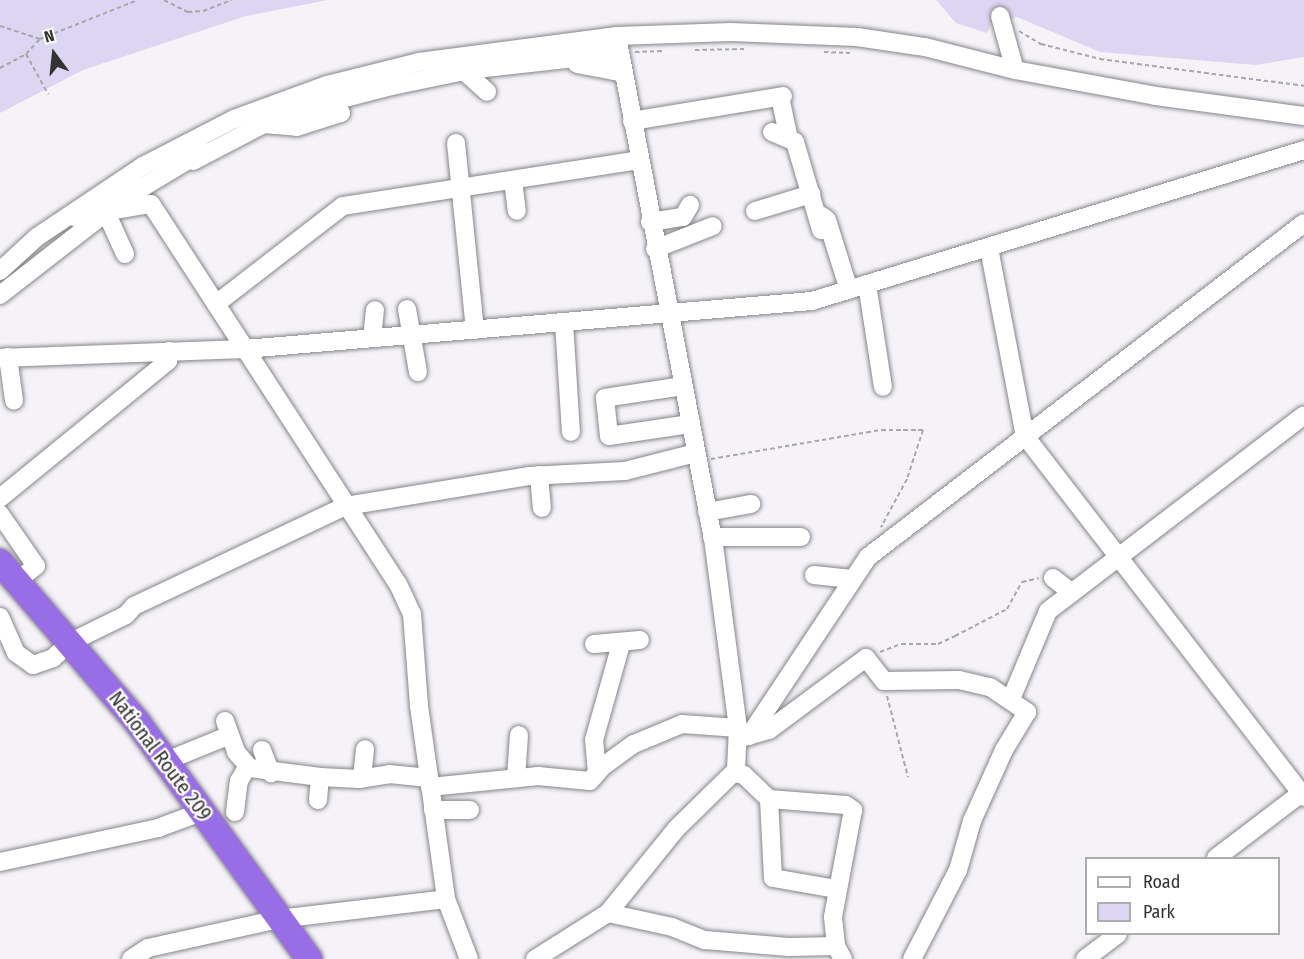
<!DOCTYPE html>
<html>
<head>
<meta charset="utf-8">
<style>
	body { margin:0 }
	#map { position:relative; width:1304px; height:959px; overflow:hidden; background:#f5f3f8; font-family:"Fira Sans Condensed",sans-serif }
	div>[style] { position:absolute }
	.green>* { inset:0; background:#ddd6f3 }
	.path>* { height:2px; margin-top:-1px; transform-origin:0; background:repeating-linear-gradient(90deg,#a8a7aa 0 4.5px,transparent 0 7.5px) }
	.roads { filter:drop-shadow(0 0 2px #868589) drop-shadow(0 0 2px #868589) }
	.minor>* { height:18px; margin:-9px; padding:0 9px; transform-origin:9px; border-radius:9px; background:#fff }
	.highway>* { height:26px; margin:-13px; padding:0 13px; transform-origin:13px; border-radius:13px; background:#986ee6 }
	span { translate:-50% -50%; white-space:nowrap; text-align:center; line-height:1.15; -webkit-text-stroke:4.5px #fff; paint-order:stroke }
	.street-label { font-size:20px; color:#333334 }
	.legend { position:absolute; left:1085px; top:857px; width:195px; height:78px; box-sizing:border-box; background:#fff; border:2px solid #adadae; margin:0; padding:8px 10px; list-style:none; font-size:18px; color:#333334 }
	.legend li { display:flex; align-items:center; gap:12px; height:30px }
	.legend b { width:30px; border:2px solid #adadae }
	.north { position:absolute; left:24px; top:24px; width:60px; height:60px; -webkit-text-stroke:4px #fff; paint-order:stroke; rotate:345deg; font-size:16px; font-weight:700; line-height:24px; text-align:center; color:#333334 }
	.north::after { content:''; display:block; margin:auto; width:21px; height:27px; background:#333334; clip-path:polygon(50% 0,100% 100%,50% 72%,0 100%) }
</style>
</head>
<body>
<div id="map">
	<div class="green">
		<i style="clip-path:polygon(0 0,328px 0,246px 16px,83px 70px,0 113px)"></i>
		<i style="clip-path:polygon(936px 0,1304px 0,1304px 57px,1255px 65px,1100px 52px,1017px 17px,992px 23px,987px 33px,956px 23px)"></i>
	</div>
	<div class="path">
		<i style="left:164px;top:0;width:27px;rotate:27deg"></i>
		<i style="left:188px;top:12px;width:15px;rotate:-4deg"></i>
		<i style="left:203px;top:11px;width:31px;rotate:-21deg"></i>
		<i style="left:0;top:26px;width:42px;rotate:18deg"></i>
		<i style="left:1019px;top:31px;width:26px;rotate:31deg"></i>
		<i style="left:1041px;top:44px;width:61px;rotate:14.3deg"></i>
		<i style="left:1100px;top:59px;width:206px;rotate:7.5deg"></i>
		<i style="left:695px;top:50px;width:51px;rotate:-1.1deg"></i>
		<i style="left:635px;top:52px;width:27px;rotate:-2deg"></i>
		<i style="left:824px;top:52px;width:26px;rotate:2deg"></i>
		<i style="left:26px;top:54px;width:46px;rotate:61.2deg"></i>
		<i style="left:0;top:68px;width:30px;rotate:-28deg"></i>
		<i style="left:26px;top:54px;width:21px;rotate:-47deg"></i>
		<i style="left:40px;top:39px;width:105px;rotate:-21.7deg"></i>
		<i style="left:711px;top:459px;width:172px;rotate:-9.7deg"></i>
		<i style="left:881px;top:430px;width:42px"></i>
		<i style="left:923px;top:430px;width:52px;rotate:108.1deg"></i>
		<i style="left:907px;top:479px;width:55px;rotate:118.4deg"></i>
		<i style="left:880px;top:652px;width:22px;rotate:-21deg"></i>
		<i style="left:901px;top:644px;width:37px"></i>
		<i style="left:938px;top:644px;width:19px;rotate:-25deg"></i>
		<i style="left:955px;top:636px;width:59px;rotate:-27.4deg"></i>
		<i style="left:1007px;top:609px;width:31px;rotate:-61deg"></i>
		<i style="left:1022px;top:582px;width:17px;rotate:-13deg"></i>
		<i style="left:887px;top:696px;width:84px;rotate:75.5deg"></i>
	</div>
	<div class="roads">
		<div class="minor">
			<i style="left:1000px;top:16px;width:56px;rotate:74.5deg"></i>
			<i style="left:577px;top:64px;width:48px;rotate:10.8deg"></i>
			<i style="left:458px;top:71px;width:163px;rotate:-6.3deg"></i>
			<i style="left:780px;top:97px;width:43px;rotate:77.9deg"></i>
			<i style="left:632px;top:121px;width:153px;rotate:-9.4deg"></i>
			<i style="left:264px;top:124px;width:33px;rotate:5deg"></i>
			<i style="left:297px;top:127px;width:46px;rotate:-17.7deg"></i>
			<i style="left:341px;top:113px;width:30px;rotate:-168deg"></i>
			<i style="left:772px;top:132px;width:25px;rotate:23deg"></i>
			<i style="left:795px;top:142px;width:92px;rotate:73.5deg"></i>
			<i style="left:456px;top:143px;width:188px;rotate:84.2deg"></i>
			<i style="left:193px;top:161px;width:102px;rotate:-27.6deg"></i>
			<i style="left:283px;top:114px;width:113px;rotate:-14.4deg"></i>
			<i style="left:392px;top:86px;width:74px;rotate:-11.8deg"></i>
			<i style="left:464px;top:71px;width:31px;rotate:42deg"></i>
			<i style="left:513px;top:180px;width:31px;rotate:83deg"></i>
			<i style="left:755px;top:211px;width:59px;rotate:-16.9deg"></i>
			<i style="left:822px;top:216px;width:6px;rotate:39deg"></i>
			<i style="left:827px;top:220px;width:73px;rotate:72.6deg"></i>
			<i style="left:74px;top:217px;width:78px;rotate:-9.6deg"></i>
			<i style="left:151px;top:204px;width:453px;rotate:57deg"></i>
			<i style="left:398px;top:584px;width:33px;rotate:65deg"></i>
			<i style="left:412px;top:614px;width:92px;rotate:85.6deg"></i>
			<i style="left:419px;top:706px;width:195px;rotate:82deg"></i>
			<i style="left:446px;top:899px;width:64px;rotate:69deg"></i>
			<i style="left:650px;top:222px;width:33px;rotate:-9deg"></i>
			<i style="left:683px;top:217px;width:14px;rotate:-60deg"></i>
			<i style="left:989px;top:248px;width:191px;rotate:79.2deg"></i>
			<i style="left:1025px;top:436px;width:456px;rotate:52.3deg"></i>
			<i style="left:655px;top:249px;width:62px;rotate:-21.6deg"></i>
			<i style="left:125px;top:254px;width:48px;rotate:-114.4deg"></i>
			<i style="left:105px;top:210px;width:114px;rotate:-31deg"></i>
			<i style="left:0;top:271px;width:50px;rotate:-42.6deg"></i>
			<i style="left:37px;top:237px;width:128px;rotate:-33.8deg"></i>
			<i style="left:143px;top:166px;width:102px;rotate:-27.3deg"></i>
			<i style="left:234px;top:119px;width:99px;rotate:-20.1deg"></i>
			<i style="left:327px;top:85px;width:95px;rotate:-14deg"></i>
			<i style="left:419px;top:62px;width:200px;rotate:-7.5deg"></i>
			<i style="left:617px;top:36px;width:114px;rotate:-2deg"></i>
			<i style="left:731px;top:32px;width:126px;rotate:2.3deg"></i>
			<i style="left:857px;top:37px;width:69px;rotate:8.4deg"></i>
			<i style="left:925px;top:47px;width:93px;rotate:14.3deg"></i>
			<i style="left:1015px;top:70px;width:143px;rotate:10.4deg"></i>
			<i style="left:1156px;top:96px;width:149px;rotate:7.7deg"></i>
			<i style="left:867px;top:284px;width:104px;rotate:81.2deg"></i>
			<i style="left:0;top:295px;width:132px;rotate:-37.9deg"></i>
			<i style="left:216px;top:304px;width:160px;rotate:-37.7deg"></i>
			<i style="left:343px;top:206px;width:300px;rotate:-8.8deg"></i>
			<i style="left:407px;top:309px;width:64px;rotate:80.1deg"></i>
			<i style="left:564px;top:322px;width:110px;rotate:86.4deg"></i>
			<i style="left:372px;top:338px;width:28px;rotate:-84deg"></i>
			<i style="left:8px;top:357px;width:44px;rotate:82.2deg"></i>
			<i style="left:0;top:358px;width:245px;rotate:-2.1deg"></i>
			<i style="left:245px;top:349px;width:569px;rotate:-4.84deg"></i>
			<i style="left:812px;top:301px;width:515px;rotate:-17.06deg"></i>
			<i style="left:683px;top:386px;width:79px;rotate:171.3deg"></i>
			<i style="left:605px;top:398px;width:38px;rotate:84deg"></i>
			<i style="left:609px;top:436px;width:82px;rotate:-8.4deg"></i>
			<i style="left:539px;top:475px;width:33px;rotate:85deg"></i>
			<i style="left:0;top:498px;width:217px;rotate:-39.2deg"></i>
			<i style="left:168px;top:361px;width:10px;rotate:-84deg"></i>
			<i style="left:707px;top:512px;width:45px;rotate:-10.3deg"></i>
			<i style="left:0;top:514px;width:63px;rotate:55.3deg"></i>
			<i style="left:36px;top:566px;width:11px;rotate:142deg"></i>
			<i style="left:712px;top:537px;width:89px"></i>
			<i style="left:814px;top:575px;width:38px;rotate:6deg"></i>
			<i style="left:1053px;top:578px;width:24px;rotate:38deg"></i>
			<i style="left:0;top:617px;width:39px;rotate:66deg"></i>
			<i style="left:16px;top:653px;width:21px;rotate:35deg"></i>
			<i style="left:33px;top:665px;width:21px;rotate:-19deg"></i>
			<i style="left:53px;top:658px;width:24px;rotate:-42deg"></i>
			<i style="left:71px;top:642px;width:61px;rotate:-26.1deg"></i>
			<i style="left:126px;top:615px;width:12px;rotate:-48deg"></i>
			<i style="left:134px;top:606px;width:234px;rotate:-25.3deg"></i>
			<i style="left:346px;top:506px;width:185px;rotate:-9.3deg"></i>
			<i style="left:529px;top:476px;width:96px;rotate:-3deg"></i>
			<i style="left:625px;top:471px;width:73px;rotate:-14.2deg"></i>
			<i style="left:594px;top:644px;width:46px;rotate:-5deg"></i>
			<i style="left:1011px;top:699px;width:95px;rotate:-67.2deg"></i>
			<i style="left:1048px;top:611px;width:322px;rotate:-37.4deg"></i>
			<i style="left:225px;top:721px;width:33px;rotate:70deg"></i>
			<i style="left:236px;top:752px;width:21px;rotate:49deg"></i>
			<i style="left:250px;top:768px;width:71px;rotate:7.3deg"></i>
			<i style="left:320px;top:777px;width:39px;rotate:3deg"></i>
			<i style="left:359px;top:779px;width:30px;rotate:-9deg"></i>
			<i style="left:389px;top:774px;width:40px;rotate:5.7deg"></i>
			<i style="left:749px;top:736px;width:215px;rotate:-56.4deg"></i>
			<i style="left:868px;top:557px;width:549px;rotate:-37.45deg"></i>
			<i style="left:744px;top:737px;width:26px;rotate:-16deg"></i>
			<i style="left:769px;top:730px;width:121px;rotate:-36.6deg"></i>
			<i style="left:866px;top:658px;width:29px;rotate:52deg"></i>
			<i style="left:884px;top:681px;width:75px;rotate:-0.8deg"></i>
			<i style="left:959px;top:680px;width:32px;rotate:13deg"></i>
			<i style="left:990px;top:687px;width:45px;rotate:34deg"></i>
			<i style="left:1027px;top:712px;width:44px;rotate:121.2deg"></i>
			<i style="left:1004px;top:750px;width:78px;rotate:114.3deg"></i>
			<i style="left:972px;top:821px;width:51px;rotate:105.9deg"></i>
			<i style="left:958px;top:870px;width:100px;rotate:117.3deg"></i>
			<i style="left:262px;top:750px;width:25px;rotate:69deg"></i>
			<i style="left:176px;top:757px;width:58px;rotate:-22.2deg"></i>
			<i style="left:597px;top:773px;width:33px;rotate:-95deg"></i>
			<i style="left:594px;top:740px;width:100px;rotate:-74.3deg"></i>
			<i style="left:733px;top:773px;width:11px;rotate:10deg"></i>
			<i style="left:744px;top:775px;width:35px;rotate:44deg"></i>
			<i style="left:769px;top:799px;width:79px;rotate:87.1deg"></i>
			<i style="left:773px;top:878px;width:65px;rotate:9.8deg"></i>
			<i style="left:362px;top:778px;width:29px;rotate:-84deg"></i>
			<i style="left:516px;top:778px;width:43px;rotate:-86deg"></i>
			<i style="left:430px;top:787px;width:109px;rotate:-5.8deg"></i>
			<i style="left:538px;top:776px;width:52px;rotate:5.5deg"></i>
			<i style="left:590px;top:781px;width:18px;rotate:-49deg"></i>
			<i style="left:602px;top:767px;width:39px;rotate:-36deg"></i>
			<i style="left:634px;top:744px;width:52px;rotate:-22.6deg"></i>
			<i style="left:682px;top:724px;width:56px;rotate:4.1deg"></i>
			<i style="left:769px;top:799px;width:77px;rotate:4.5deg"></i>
			<i style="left:846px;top:805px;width:9px;rotate:36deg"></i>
			<i style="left:853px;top:810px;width:109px;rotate:100.6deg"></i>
			<i style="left:833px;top:917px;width:29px;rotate:84deg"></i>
			<i style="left:318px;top:800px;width:23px;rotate:-85deg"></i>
			<i style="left:433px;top:810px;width:37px"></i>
			<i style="left:235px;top:812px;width:31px;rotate:-83deg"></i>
			<i style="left:239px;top:781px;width:16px;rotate:-60deg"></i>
			<i style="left:1216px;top:858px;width:111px;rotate:-37.3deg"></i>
			<i style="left:0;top:862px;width:162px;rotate:-12.1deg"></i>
			<i style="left:158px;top:828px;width:46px;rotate:-20.4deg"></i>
			<i style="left:608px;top:913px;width:66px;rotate:12.3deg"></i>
			<i style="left:672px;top:927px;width:35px;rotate:22deg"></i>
			<i style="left:705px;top:940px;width:84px;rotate:4.8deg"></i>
			<i style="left:789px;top:947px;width:47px;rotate:-1.2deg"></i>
			<i style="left:836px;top:946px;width:15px;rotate:62deg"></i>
			<i style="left:131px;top:959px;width:20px;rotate:-33deg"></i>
			<i style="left:148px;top:948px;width:134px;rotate:-12.5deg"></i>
			<i style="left:279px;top:919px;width:168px;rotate:-6.8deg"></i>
			<i style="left:535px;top:959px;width:86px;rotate:-32.2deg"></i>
			<i style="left:608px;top:913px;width:108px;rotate:-51deg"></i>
			<i style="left:676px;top:829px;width:84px;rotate:-44.5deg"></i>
			<i style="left:736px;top:770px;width:42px;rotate:-87.3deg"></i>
			<i style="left:738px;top:728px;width:191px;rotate:-97.5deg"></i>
			<i style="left:713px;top:539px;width:512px;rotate:-100.81deg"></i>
			<i style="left:1085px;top:959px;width:41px;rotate:-37.1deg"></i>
		</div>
		<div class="highway">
			<i style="left:0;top:562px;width:211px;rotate:49.4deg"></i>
			<i style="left:137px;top:722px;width:293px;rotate:54deg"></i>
		</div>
	</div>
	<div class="street-label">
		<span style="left:160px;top:756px;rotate:53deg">National Route 209</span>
	</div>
	<ul class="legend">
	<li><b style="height:8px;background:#fff"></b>Road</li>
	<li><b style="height:16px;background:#ddd6f3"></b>Park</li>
	</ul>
	<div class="north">N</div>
</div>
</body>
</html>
